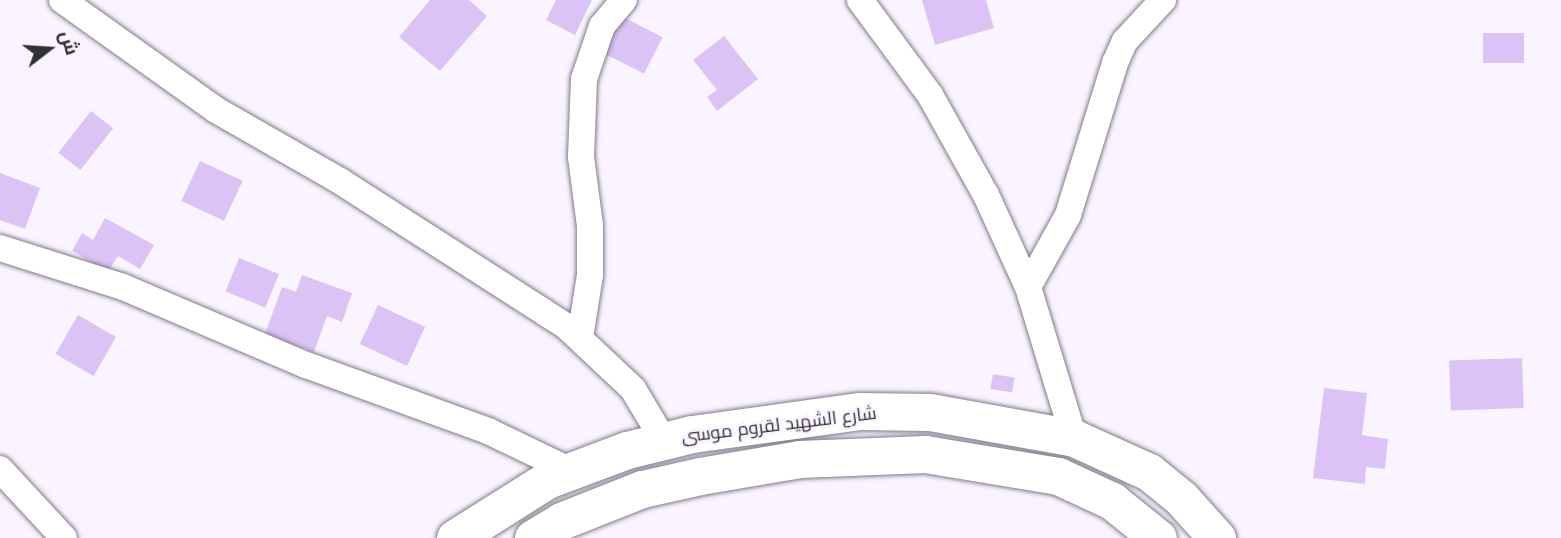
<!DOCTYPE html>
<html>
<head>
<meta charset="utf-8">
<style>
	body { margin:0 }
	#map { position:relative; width:1561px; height:538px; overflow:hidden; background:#f9f4ff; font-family:"Libre Baskerville",Cairo,serif }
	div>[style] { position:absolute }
	.building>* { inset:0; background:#dcc3f5; transform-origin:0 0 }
	.roads { filter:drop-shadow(0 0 2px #827b8a) drop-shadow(0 0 2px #827b8a) }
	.street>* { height:26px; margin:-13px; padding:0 13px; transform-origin:13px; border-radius:13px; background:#fff }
	.secondary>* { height:37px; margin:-18.5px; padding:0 18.5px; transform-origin:18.5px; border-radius:18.5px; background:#fff }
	span { translate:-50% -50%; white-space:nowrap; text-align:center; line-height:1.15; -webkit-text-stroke:5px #f9f4ff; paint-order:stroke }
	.street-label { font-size:18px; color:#312e35 }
	.north { position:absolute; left:14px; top:14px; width:70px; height:70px; -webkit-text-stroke:5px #f9f4ff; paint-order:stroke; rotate:73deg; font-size:19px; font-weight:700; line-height:28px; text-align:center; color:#312e35 }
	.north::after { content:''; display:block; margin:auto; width:24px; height:32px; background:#312e35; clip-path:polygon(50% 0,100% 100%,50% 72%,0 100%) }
</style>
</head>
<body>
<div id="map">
	<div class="building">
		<i style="clip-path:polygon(430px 0,469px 0,487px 16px,440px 71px,399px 37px)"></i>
		<i style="clip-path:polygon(556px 0,592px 0,575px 35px,546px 20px)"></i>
		<i style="clip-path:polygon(922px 0,986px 0,994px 28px,935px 45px)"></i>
		<i style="left:619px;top:15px;width:49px;height:41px;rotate:27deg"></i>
		<i style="left:1483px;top:33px;width:41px;height:30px"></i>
		<i style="clip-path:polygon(724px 36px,758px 79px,717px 111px,707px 97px,717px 90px,693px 60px)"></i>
		<i style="left:91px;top:111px;width:28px;height:53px;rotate:38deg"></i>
		<i style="left:200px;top:161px;width:47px;height:44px;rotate:25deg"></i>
		<i style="clip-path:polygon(0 173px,40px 188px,25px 229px,0 220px)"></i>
		<i style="clip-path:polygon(105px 218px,154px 245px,140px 269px,118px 256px,108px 272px,72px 251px,82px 233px,93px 240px)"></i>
		<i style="left:239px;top:258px;width:43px;height:36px;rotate:22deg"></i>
		<i style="clip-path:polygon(302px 275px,352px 293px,342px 322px,327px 316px,314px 352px,265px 334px,282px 287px,296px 292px)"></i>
		<i style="left:378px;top:305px;width:52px;height:43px;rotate:25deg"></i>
		<i style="left:78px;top:315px;width:44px;height:45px;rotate:30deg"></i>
		<i style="left:1522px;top:358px;width:50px;height:73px;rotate:88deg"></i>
		<i style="left:993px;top:374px;width:22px;height:15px;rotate:10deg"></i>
		<i style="clip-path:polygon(1324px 388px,1367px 393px,1362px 435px,1388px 439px,1385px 469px,1366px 467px,1365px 484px,1313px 478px)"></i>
	</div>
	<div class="roads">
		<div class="street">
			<i style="left:62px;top:0;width:189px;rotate:35.5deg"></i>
			<i style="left:216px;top:110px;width:143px;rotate:29.8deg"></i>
			<i style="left:340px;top:181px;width:269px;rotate:32.7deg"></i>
			<i style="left:566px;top:326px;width:92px;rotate:43.2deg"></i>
			<i style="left:633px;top:389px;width:61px;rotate:59.2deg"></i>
			<i style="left:860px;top:0;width:118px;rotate:53.6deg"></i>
			<i style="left:930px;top:95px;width:115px;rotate:60.8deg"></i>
			<i style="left:986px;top:195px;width:101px;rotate:65.5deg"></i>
			<i style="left:1028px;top:287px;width:158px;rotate:73.1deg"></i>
			<i style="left:0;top:248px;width:129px;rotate:17.6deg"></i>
			<i style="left:123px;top:287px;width:199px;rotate:23.1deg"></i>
			<i style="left:306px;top:365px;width:194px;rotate:19.9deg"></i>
			<i style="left:488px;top:431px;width:92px;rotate:25.7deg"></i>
			<i style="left:1028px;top:287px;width:82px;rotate:-60.9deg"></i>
			<i style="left:1068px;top:215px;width:159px;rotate:-72.8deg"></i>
			<i style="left:1115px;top:63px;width:24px;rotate:-66deg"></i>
			<i style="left:1125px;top:41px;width:56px;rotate:-47.2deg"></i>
			<i style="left:580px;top:338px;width:64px;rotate:-81deg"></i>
			<i style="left:590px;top:275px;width:49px;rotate:-90deg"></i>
			<i style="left:590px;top:226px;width:70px;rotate:-97.4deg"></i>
			<i style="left:581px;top:157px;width:78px;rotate:-87.8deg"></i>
			<i style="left:584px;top:79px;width:56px;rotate:-71.2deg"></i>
			<i style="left:602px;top:26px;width:34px;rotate:-50deg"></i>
			<i style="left:0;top:469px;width:94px;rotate:47.2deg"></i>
		</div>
		<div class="secondary">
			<i style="left:455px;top:538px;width:109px;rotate:-32.2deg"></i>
			<i style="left:547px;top:480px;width:85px;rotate:-20.6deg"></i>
			<i style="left:627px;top:450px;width:67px;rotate:-13.8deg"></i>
			<i style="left:692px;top:434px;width:170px;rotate:-7.8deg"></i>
			<i style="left:860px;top:411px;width:70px;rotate:0.8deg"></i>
			<i style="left:930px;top:412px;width:146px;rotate:10.2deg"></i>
			<i style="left:1074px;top:438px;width:82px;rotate:24.4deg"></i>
			<i style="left:1149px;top:472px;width:41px;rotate:39.1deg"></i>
			<i style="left:1181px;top:498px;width:54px;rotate:48deg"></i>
			<i style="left:533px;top:538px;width:33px;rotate:-31deg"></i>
			<i style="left:561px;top:521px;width:87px;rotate:-21.6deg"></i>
			<i style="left:642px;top:489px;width:59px;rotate:-12.6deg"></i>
			<i style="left:700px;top:476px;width:100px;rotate:-9.7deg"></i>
			<i style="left:799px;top:459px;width:126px;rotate:-2.3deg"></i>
			<i style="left:925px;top:454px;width:135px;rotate:9.4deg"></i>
			<i style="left:1058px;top:476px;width:60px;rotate:24.8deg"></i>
			<i style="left:1112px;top:501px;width:59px;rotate:38.8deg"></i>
		</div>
	</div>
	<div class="street-label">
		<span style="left:779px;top:425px;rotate:-7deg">شارع الشهيد لقروم موسى</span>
	</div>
	<div class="north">ش</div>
</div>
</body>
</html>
